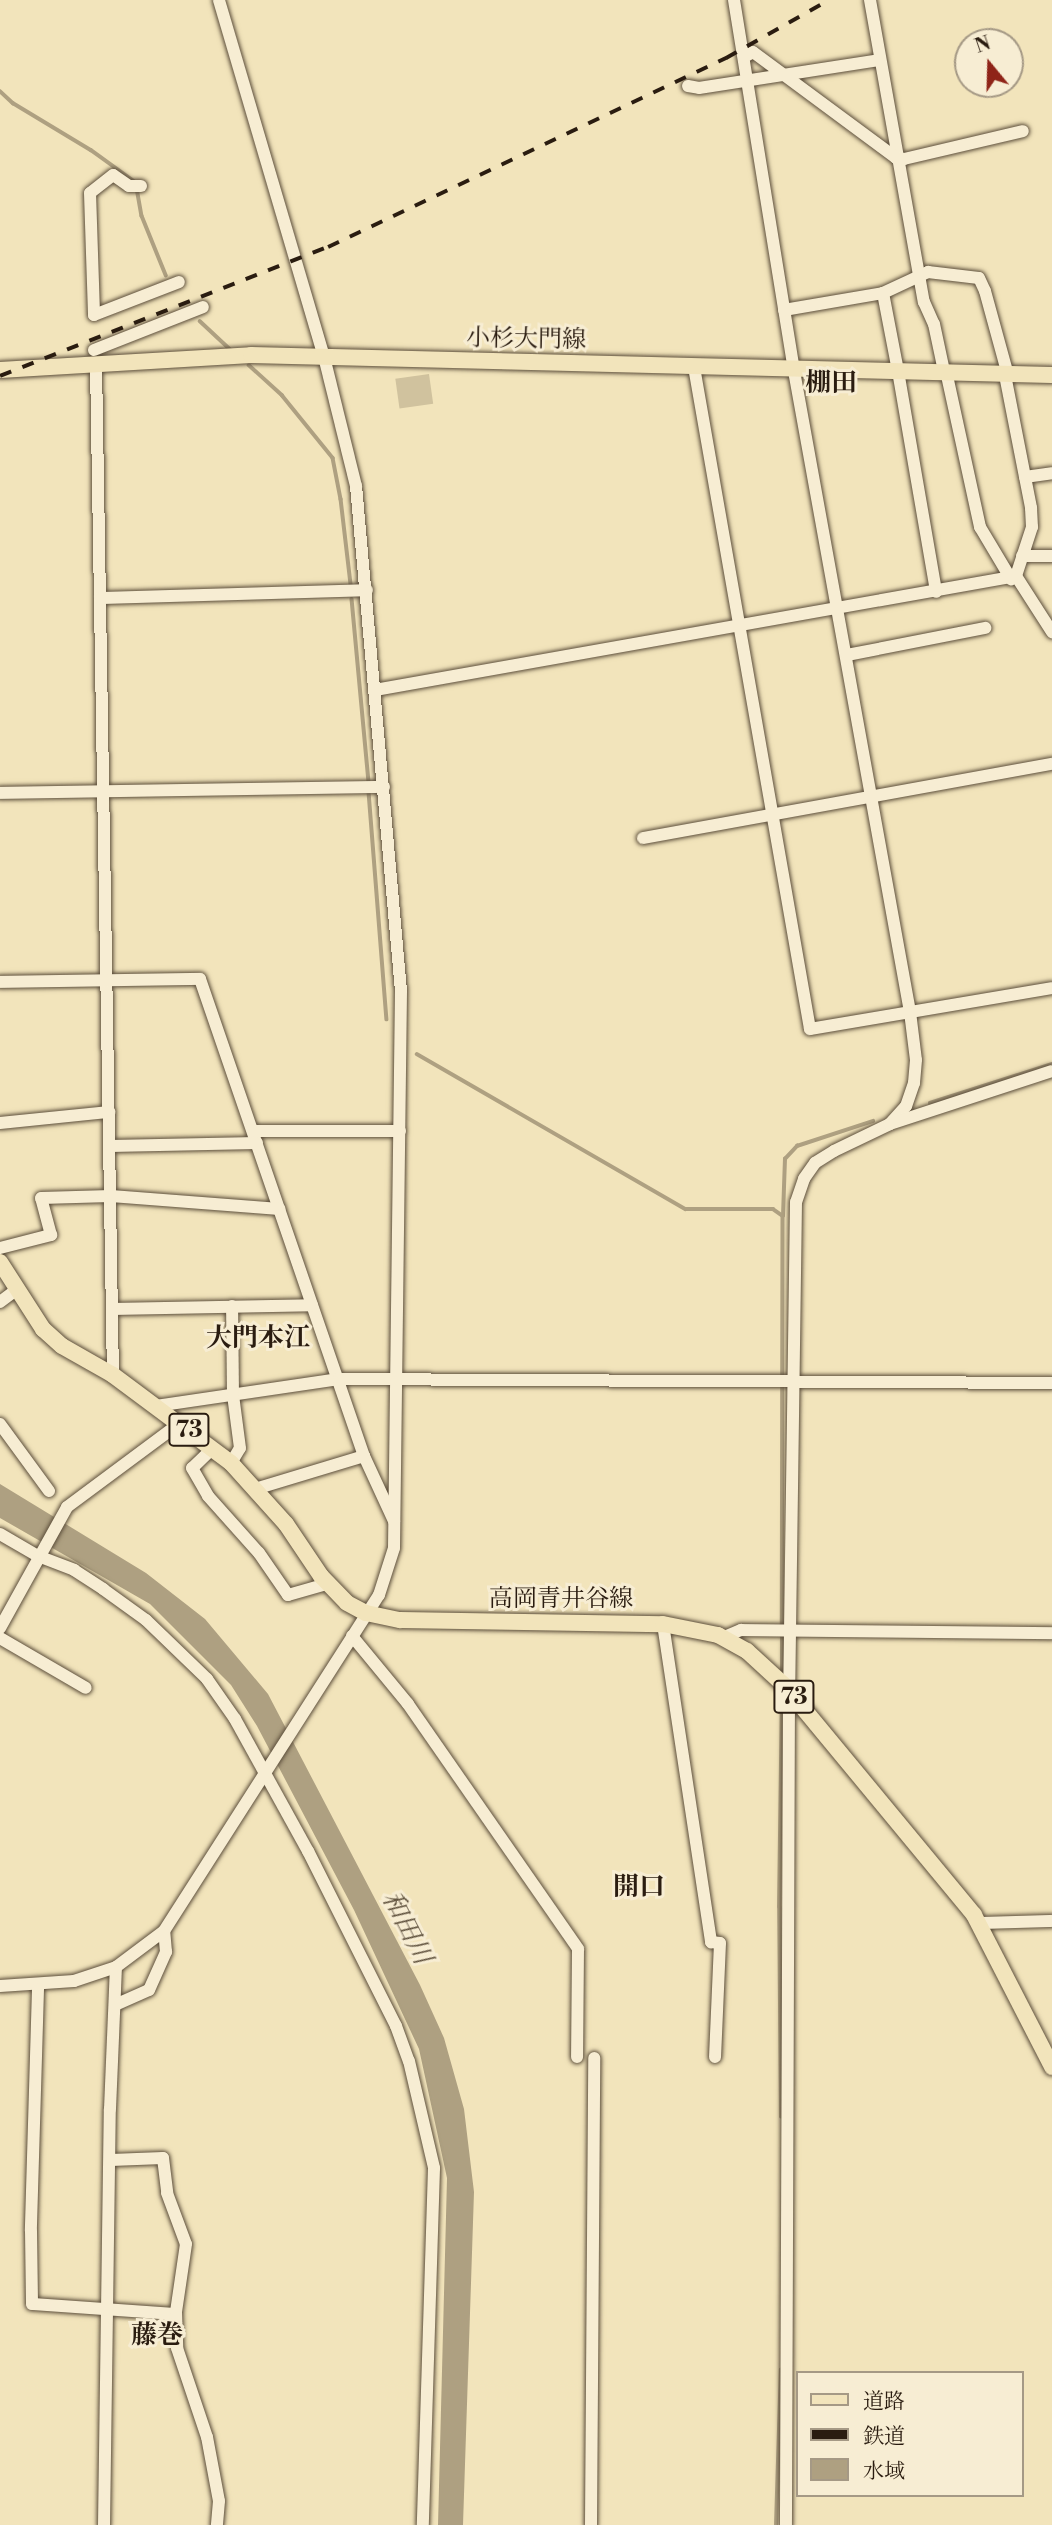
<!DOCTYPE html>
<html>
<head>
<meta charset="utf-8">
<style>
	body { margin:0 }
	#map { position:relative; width:1052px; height:2525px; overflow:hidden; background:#f2e4bb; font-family:"Libre Bodoni","Noto Serif JP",serif }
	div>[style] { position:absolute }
	.green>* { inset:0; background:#d0c29e; transform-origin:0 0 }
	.water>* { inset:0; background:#aea081 }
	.stream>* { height:3.5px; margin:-1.75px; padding:0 1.75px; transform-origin:1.75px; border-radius:1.75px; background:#aea081 }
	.roads { filter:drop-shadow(0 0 2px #5c4e3b) drop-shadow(0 0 2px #5c4e3b) }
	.minor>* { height:12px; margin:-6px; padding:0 6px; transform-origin:6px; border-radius:6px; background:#f7edd3 }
	.major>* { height:16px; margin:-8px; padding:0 8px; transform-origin:8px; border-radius:8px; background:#f2e4bb }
	.rail>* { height:3.5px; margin-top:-1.75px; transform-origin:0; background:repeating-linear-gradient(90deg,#2a1c10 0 12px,transparent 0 24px) }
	span { translate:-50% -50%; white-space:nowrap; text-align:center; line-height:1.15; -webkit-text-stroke:6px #f7edd3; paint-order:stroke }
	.shield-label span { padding:2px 5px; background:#f7edd3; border:2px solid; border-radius:5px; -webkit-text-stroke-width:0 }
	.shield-label { font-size:23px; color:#2a1c10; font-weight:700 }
	.street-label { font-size:24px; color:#2a1c10 }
	.neighbourhood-label { font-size:26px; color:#2a1c10; font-weight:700 }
	.water-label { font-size:26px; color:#5f513d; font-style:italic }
	.legend { position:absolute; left:796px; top:2371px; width:228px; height:126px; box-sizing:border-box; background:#f7edd3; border:2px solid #a59985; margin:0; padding:9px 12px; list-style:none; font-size:21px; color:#2a1c10 }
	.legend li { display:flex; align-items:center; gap:14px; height:35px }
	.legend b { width:35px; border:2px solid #a59985 }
	.north { position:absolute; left:954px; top:28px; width:70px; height:70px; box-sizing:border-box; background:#f7edd3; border:2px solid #a59985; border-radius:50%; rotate:341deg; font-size:19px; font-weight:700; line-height:28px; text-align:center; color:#2a1c10 }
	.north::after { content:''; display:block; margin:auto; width:24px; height:32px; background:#8f2418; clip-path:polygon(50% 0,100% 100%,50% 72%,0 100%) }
</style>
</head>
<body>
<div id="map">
	<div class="green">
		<i style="left:429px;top:374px;width:30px;height:34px;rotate:82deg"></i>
	</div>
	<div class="water">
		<i style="clip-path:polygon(0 1484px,146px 1573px,205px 1619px,268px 1694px,420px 1985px,444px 2038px,464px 2109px,474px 2192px,463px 2525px,438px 2525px,447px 2178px,419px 2049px,354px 1910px,257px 1726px,231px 1685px,150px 1604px,0 1518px)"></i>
	</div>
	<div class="stream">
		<i style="left:0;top:91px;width:18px;rotate:43deg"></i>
		<i style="left:13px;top:103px;width:91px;rotate:31.1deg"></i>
		<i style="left:91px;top:150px;width:53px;rotate:35.8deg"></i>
		<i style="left:137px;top:188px;width:28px;rotate:80deg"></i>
		<i style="left:142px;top:216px;width:64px;rotate:67.9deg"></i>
		<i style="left:200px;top:321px;width:42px;rotate:43.1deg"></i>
		<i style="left:249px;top:365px;width:45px;rotate:42.3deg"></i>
		<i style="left:282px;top:395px;width:81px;rotate:51deg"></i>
		<i style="left:333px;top:458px;width:42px;rotate:79deg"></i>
		<i style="left:341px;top:499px;width:86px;rotate:83.3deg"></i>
		<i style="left:352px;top:599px;width:186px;rotate:84.7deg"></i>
		<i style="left:369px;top:792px;width:228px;rotate:85.5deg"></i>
		<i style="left:417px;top:1054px;width:310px;rotate:30deg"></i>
		<i style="left:686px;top:1209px;width:87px"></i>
		<i style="left:773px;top:1209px;width:12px;rotate:35deg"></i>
		<i style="left:783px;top:1216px;width:411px;rotate:90.1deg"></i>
		<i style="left:930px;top:1103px;width:128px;rotate:-17.7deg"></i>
		<i style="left:783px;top:1216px;width:57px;rotate:-88deg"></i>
		<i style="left:785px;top:1159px;width:18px;rotate:-47deg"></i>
		<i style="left:797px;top:1146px;width:80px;rotate:-18.2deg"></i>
		<i style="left:782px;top:1676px;width:41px;rotate:-90deg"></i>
		<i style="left:781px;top:2117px;width:210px;rotate:-90.5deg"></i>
		<i style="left:779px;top:1907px;width:216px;rotate:-89.2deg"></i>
		<i style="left:776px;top:2525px;width:155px;rotate:-88.2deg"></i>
	</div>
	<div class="roads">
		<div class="minor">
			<i style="left:734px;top:0;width:376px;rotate:80.8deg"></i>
			<i style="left:794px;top:371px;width:651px;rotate:79.74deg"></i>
			<i style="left:910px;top:1012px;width:48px;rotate:82.9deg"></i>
			<i style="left:916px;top:1060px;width:23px;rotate:95deg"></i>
			<i style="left:914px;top:1083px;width:24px;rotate:109deg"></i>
			<i style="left:906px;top:1106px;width:24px;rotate:132deg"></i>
			<i style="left:890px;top:1124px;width:62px;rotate:154.3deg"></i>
			<i style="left:834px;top:1151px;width:22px;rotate:148deg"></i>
			<i style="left:815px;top:1163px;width:19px;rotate:125deg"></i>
			<i style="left:804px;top:1179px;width:24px;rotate:109deg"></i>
			<i style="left:796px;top:1202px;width:490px;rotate:90.8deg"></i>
			<i style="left:789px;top:1692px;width:833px;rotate:90.21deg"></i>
			<i style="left:870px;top:0;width:307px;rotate:79.9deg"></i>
			<i style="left:924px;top:302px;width:24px;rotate:66deg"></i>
			<i style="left:934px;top:324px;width:48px;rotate:78deg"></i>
			<i style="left:744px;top:57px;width:10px;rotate:-29deg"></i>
			<i style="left:753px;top:52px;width:178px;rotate:36.5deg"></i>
			<i style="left:896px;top:158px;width:8px;rotate:7deg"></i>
			<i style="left:904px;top:159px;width:122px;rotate:-13.2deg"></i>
			<i style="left:688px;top:86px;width:11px;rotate:10deg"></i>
			<i style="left:699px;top:88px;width:182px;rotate:-8.8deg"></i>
			<i style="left:141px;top:186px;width:12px;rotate:180deg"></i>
			<i style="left:129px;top:186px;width:19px;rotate:-145deg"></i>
			<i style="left:113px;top:175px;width:29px;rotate:142deg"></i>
			<i style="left:90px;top:193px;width:122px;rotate:88.1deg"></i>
			<i style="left:94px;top:315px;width:91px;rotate:-21.2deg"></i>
			<i style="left:883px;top:293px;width:79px;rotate:79.1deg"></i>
			<i style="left:784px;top:310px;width:100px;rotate:-9.7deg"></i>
			<i style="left:883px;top:293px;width:50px;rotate:-25deg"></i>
			<i style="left:928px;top:272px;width:51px;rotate:6.7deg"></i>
			<i style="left:979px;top:278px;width:14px;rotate:65deg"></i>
			<i style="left:985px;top:291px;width:87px;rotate:74.7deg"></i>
			<i style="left:94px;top:350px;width:117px;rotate:-21.5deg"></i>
			<i style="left:96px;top:363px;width:1012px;rotate:89.04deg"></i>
			<i style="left:694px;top:367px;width:672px;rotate:80.06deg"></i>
			<i style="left:810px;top:1029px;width:245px;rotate:-9.6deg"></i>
			<i style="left:898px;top:371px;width:224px;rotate:80.2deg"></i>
			<i style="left:946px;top:371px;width:160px;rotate:77.7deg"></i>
			<i style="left:980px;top:527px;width:61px;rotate:59.2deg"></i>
			<i style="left:1005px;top:375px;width:136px;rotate:78.9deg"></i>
			<i style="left:1031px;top:508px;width:19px;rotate:87deg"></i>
			<i style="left:1032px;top:527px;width:52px;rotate:108.1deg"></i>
			<i style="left:1016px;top:576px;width:67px;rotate:57.3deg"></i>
			<i style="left:1025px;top:477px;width:27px;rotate:-8deg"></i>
			<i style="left:1022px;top:556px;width:30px"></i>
			<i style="left:100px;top:598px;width:267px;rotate:-1.7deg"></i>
			<i style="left:847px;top:655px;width:141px;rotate:-11.1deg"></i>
			<i style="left:375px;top:690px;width:651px;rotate:-10.08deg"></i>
			<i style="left:0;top:793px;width:384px;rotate:-0.9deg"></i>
			<i style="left:643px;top:838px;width:416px;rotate:-10.3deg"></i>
			<i style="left:0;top:982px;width:200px;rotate:-0.9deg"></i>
			<i style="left:200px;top:979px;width:504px;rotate:71.03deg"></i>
			<i style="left:364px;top:1456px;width:72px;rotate:65.2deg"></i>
			<i style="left:0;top:1123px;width:110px;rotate:-5.8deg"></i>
			<i style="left:890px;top:1124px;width:170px;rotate:-18.1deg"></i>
			<i style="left:254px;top:1131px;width:146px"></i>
			<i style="left:110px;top:1146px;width:147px;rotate:-1.2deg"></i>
			<i style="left:0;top:1248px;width:53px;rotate:-14.3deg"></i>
			<i style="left:51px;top:1235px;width:38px;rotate:-105deg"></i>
			<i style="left:41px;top:1198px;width:70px;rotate:-1.6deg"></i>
			<i style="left:111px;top:1196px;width:169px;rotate:4.4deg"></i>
			<i style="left:0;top:1302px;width:20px;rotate:-37deg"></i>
			<i style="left:112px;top:1309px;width:200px;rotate:-1.1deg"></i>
			<i style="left:156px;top:1406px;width:185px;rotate:-8.4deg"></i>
			<i style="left:339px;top:1379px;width:713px;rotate:0.32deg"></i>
			<i style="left:0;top:1424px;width:83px;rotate:53.8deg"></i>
			<i style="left:213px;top:1448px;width:29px;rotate:136deg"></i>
			<i style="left:192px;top:1468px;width:32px;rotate:60deg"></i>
			<i style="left:208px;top:1496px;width:76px;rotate:48.2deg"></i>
			<i style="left:259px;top:1553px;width:51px;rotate:55.4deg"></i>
			<i style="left:288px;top:1595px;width:41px;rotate:-15.8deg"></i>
			<i style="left:231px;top:1463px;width:17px;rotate:-59deg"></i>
			<i style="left:240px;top:1448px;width:53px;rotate:-97.5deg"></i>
			<i style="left:233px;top:1395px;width:89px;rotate:-90.6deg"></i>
			<i style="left:255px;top:1489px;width:114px;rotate:-16.8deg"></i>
			<i style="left:0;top:1534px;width:44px;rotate:30.1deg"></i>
			<i style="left:38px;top:1556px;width:39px;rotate:21deg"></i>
			<i style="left:74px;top:1570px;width:35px;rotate:33deg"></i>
			<i style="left:103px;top:1589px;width:53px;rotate:35.8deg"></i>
			<i style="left:146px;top:1620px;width:85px;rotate:44deg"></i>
			<i style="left:207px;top:1679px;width:49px;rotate:55deg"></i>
			<i style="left:235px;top:1719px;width:151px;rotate:61.1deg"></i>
			<i style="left:308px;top:1851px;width:196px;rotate:63.3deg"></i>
			<i style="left:396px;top:2026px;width:37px;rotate:70deg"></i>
			<i style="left:409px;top:2061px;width:110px;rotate:76.8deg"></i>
			<i style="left:434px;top:2168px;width:357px;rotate:91.8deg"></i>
			<i style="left:663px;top:1624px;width:322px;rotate:81.4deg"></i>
			<i style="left:711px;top:1942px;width:9px;rotate:6deg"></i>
			<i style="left:720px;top:1943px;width:114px;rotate:92.5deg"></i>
			<i style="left:0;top:1628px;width:138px;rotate:-61deg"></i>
			<i style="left:67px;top:1507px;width:141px;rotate:-36.6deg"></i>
			<i style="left:352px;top:1636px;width:88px;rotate:50.5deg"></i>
			<i style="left:408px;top:1704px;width:298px;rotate:55.2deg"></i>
			<i style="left:578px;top:1949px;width:108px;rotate:90.5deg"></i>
			<i style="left:0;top:1638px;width:99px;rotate:30.2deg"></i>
			<i style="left:722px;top:1638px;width:21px;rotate:-23deg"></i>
			<i style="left:741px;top:1630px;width:311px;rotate:0.6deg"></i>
			<i style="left:979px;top:1923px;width:73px;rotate:-1.6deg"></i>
			<i style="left:0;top:1986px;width:74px;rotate:-3.9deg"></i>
			<i style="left:74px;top:1981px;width:44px;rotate:-18.4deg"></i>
			<i style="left:116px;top:1967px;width:60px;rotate:-36.9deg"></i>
			<i style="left:164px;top:1931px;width:399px;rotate:-57.4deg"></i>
			<i style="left:379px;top:1595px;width:49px;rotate:-72.3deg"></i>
			<i style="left:394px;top:1548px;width:557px;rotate:-89.28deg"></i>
			<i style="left:401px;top:991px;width:507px;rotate:-95.09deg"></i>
			<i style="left:356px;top:486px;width:133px;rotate:-103.9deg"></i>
			<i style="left:324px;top:357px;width:372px;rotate:-106.4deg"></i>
			<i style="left:38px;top:1989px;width:242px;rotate:91.7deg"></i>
			<i style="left:31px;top:2231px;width:73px;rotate:89.2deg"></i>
			<i style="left:32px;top:2304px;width:144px;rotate:4deg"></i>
			<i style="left:115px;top:2005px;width:37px;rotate:-24deg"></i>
			<i style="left:149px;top:1990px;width:42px;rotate:-65.9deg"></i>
			<i style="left:166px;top:1952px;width:21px;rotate:-95deg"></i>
			<i style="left:111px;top:2160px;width:52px;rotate:-2.2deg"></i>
			<i style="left:163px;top:2158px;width:35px;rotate:83deg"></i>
			<i style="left:167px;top:2193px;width:54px;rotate:69.6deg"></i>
			<i style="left:186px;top:2244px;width:69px;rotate:98.4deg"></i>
			<i style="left:176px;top:2312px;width:36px;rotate:88deg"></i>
			<i style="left:177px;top:2348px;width:94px;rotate:71.4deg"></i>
			<i style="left:207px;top:2437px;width:65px;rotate:79.4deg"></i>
			<i style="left:219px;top:2501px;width:24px;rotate:95deg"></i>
			<i style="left:104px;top:2525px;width:416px;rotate:-89.2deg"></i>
			<i style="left:110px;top:2109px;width:142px;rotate:-87.6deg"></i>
			<i style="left:591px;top:2525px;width:467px;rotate:-89.6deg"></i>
		</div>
		<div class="major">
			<i style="left:0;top:370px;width:251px;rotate:-3.4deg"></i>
			<i style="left:251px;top:355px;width:801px;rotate:1.43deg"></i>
			<i style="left:0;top:1262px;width:80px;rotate:57.3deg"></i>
			<i style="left:43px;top:1329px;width:25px;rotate:42deg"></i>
			<i style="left:62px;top:1346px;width:59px;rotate:29.6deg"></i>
			<i style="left:113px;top:1375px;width:147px;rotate:36.7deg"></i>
			<i style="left:231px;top:1463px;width:82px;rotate:48deg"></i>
			<i style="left:286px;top:1524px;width:63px;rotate:56.1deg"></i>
			<i style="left:321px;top:1576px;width:37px;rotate:46deg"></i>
			<i style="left:347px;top:1603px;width:21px;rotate:28deg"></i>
			<i style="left:366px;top:1613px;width:35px;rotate:12deg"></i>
			<i style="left:400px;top:1620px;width:263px;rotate:0.9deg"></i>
			<i style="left:663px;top:1624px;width:56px;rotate:11.3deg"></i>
			<i style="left:718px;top:1635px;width:33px;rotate:29deg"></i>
			<i style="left:747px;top:1651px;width:50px;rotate:42.6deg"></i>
			<i style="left:784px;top:1685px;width:298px;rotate:50.4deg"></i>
			<i style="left:974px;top:1915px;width:171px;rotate:62.8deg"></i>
		</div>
	</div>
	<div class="rail">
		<i style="left:0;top:376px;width:352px;rotate:-21.5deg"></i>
		<i style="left:328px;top:247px;width:441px;rotate:-25.4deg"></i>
		<i style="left:726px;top:58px;width:118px;rotate:-29.4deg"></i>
	</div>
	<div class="shield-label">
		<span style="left:189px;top:1430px">73</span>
		<span style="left:794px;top:1697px">73</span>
	</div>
	<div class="street-label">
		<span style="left:526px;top:340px;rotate:1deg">小杉大門線</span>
		<span style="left:561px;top:1600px">高岡青井谷線</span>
	</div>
	<div class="neighbourhood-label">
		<span style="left:831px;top:384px">棚田</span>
		<span style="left:258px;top:1339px">大門本江</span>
		<span style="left:639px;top:1888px">開口</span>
		<span style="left:157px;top:2336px">藤巻</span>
	</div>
	<div class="water-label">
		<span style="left:406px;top:1928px;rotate:63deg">和田川</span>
	</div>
	<ul class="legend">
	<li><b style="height:9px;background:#f2e4bb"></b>道路</li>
	<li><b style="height:9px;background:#2a1c10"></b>鉄道</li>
	<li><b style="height:19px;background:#aea081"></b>水域</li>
	</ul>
	<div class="north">N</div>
</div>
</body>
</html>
